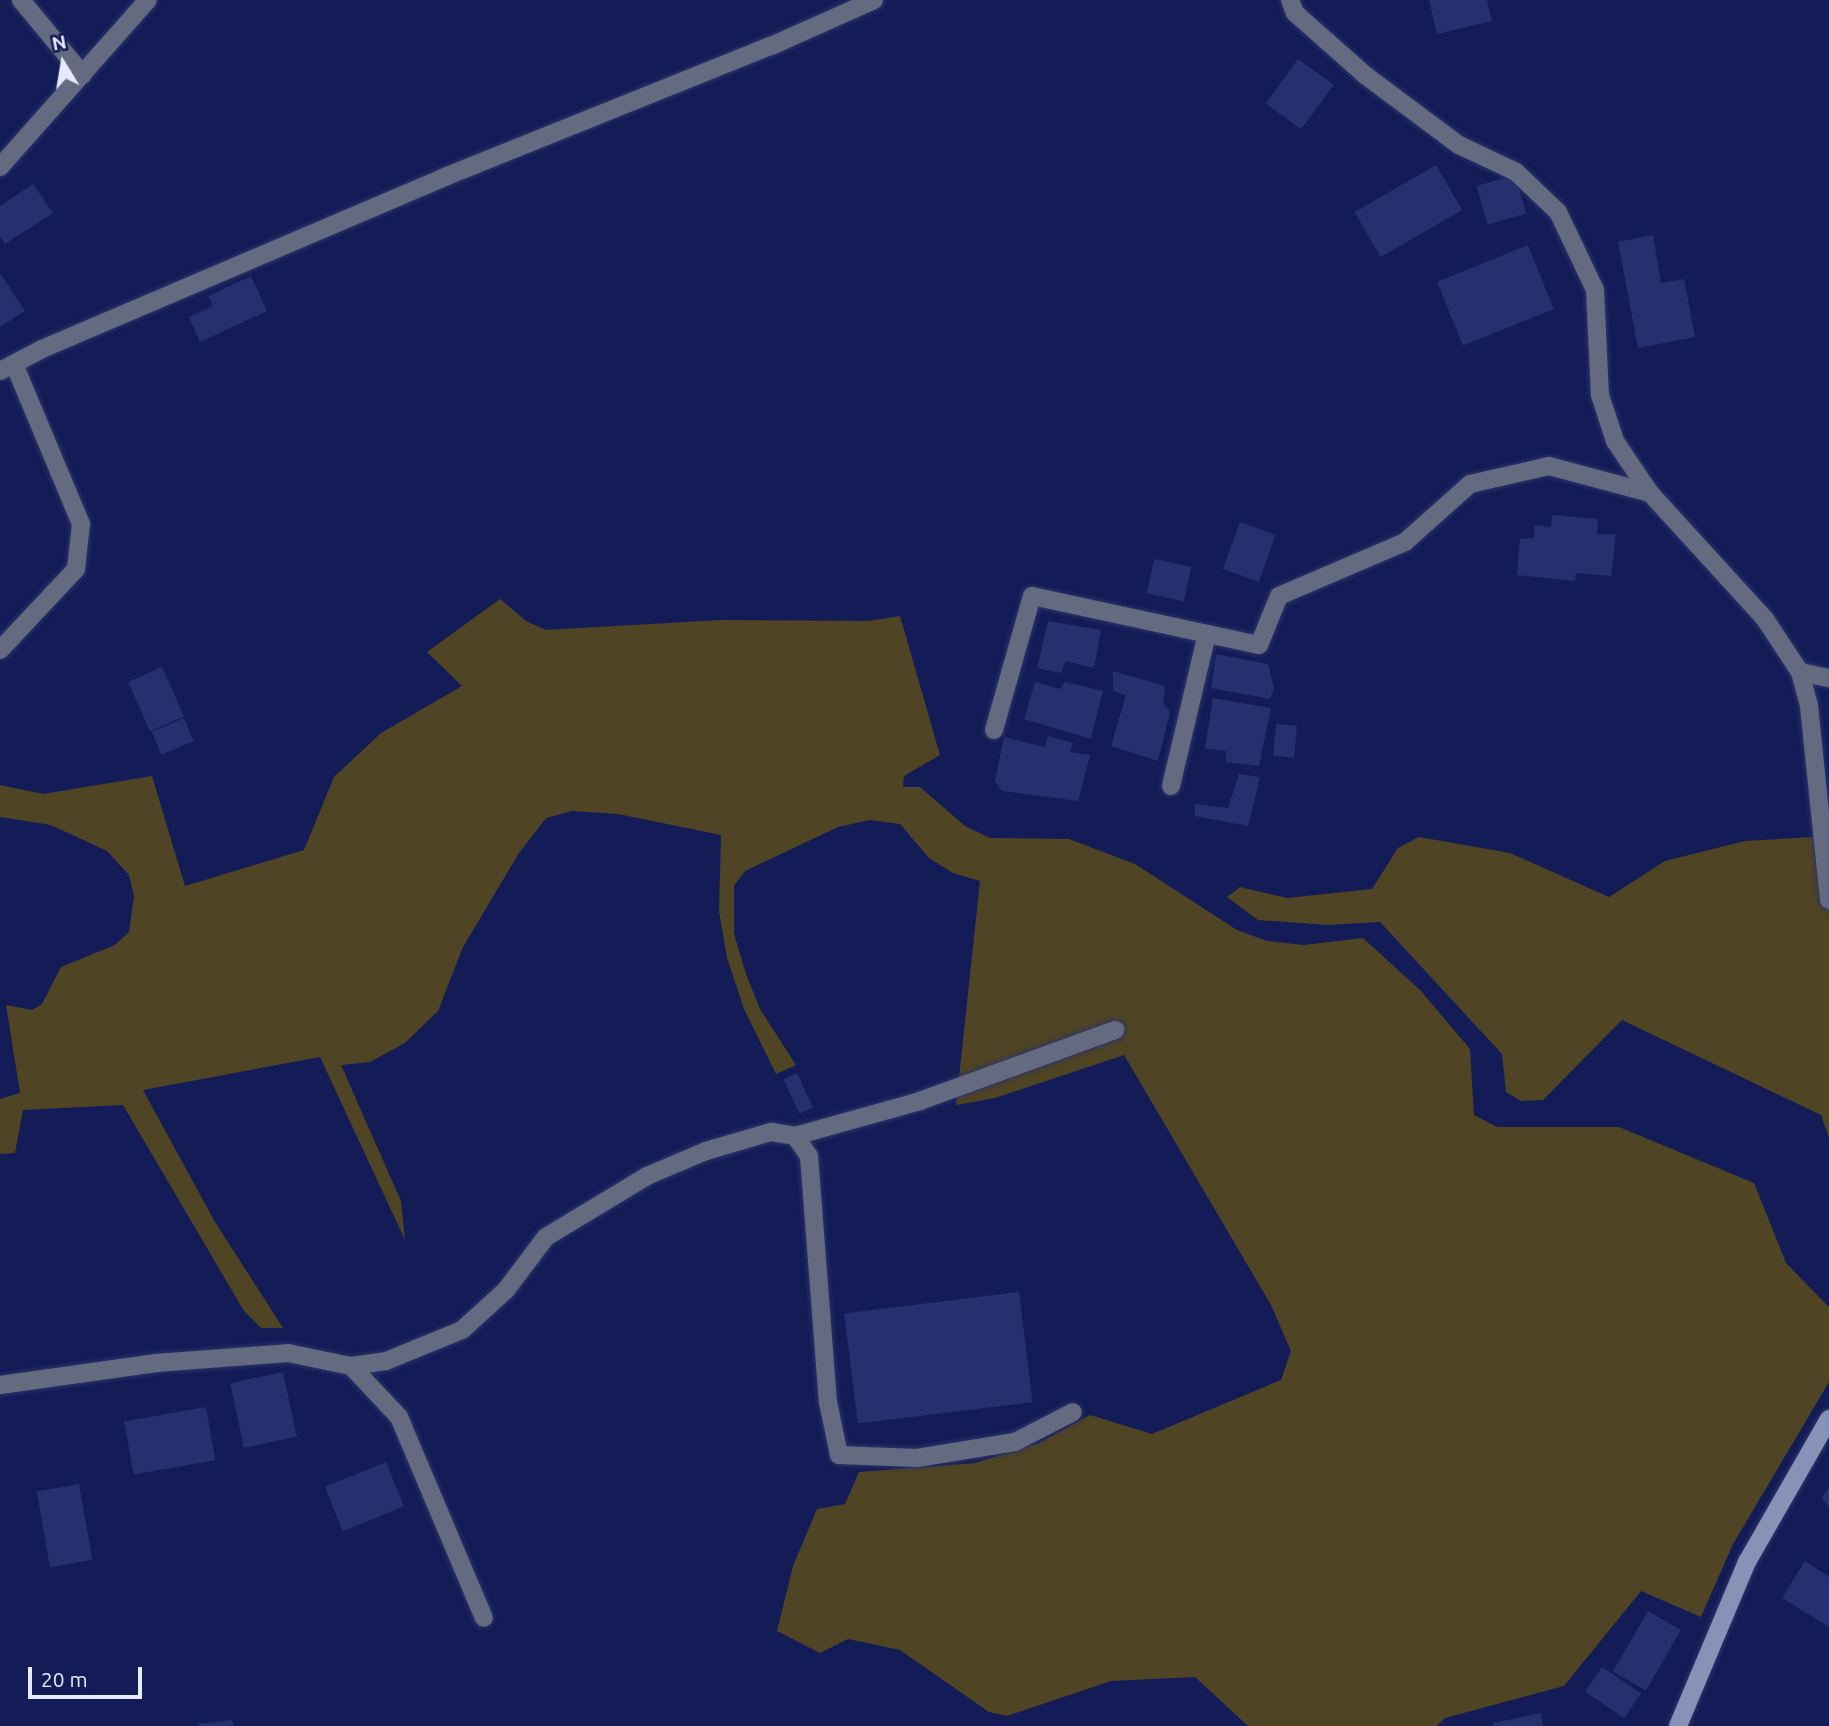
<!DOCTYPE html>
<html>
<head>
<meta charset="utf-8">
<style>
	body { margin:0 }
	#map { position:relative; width:1829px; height:1726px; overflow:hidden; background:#141c57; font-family:Ubuntu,sans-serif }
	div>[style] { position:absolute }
	.green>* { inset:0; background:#4f4423 }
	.building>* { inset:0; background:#25316e; transform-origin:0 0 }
	.roads { filter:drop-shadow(0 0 2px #2d356b) drop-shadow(0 0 2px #2d356b) }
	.lane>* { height:18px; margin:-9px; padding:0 9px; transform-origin:9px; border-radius:9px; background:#646b81 }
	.street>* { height:18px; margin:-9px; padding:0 9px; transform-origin:9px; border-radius:9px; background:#646b81 }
	.secondary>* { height:18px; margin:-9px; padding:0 9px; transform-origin:9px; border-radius:9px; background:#8792b6 }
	span { translate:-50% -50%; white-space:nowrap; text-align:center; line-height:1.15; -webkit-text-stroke:5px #141c57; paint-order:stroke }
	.north { position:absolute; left:28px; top:28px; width:70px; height:70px; -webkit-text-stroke:5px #141c57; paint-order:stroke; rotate:349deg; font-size:19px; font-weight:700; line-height:28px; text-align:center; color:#e6ebfb }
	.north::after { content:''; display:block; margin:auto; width:24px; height:32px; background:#e6ebfb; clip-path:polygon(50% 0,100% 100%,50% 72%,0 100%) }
	.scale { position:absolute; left:28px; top:1667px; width:114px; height:32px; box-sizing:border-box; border:4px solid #e6ebfb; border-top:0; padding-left:9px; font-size:21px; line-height:24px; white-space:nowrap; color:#e6ebfb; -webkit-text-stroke:5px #141c57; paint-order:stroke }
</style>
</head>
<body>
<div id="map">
	<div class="green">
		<i style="clip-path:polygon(500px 599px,526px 621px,546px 630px,720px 620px,868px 621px,900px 616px,940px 755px,904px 776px,903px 787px,920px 787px,965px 826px,990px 838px,1069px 839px,1135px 864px,1237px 930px,1267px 941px,1304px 945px,1363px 938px,1421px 991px,1470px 1049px,1474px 1115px,1497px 1127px,1619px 1127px,1754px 1183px,1786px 1263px,1829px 1307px,1829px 1382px,1733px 1544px,1701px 1617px,1641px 1591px,1564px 1686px,1445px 1718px,1437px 1726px,1248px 1726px,1195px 1677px,1111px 1681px,1007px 1716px,989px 1712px,900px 1650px,848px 1639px,820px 1653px,777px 1631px,793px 1566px,817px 1509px,845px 1504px,859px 1472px,975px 1463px,1039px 1443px,1090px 1415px,1152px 1434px,1281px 1380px,1291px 1351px,1271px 1305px,1124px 1055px,995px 1098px,956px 1105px,980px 881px,953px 873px,929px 858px,900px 824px,870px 820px,838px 827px,745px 871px,734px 886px,734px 934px,746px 974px,760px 1009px,796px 1065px,776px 1074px,744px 1009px,727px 958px,719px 911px,721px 835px,618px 814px,572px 811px,546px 818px,519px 853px,463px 947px,438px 1011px,405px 1043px,370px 1062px,341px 1065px,401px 1201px,405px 1240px,320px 1057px,143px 1090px,215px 1222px,283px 1328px,261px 1328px,244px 1311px,123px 1105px,23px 1110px,15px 1153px,0 1154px,0 1099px,20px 1093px,6px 1005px,32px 1010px,42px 1004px,61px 967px,115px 945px,129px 932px,134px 896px,129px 875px,107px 851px,51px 825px,0 817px,0 785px,43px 794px,152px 776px,185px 886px,304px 850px,334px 777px,381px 733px,462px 686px,427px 652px)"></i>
		<i style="clip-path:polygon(1829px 836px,1829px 1138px,1821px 1115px,1622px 1020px,1543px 1100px,1521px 1101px,1506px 1092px,1502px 1054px,1380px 922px,1327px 925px,1258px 920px,1227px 897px,1240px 887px,1287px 898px,1372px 889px,1398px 848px,1419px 837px,1510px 853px,1609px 897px,1665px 861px,1745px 841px)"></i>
	</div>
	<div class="building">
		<i style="clip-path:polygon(1429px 0,1487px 0,1492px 21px,1437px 34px)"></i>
		<i style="left:1298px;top:59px;width:44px;height:55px;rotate:36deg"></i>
		<i style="left:1436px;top:165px;width:52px;height:94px;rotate:60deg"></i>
		<i style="left:1515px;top:175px;width:40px;height:40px;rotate:74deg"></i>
		<i style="clip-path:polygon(33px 184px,53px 213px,5px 244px,0 236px,0 206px)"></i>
		<i style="clip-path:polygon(1653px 235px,1661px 283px,1684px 279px,1695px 337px,1638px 348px,1618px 242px)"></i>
		<i style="left:1528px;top:245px;width:69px;height:98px;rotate:68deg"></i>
		<i style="clip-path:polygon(0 273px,25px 311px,0 327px)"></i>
		<i style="clip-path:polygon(251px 276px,267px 311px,200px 342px,189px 317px,213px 306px,208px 296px)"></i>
		<i style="clip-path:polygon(1552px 515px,1598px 519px,1597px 534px,1616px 534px,1611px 576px,1576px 573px,1575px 581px,1517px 575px,1520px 539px,1534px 538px,1535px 525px,1551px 527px)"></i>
		<i style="left:1240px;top:522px;width:38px;height:50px;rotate:20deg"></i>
		<i style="left:1154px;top:559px;width:38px;height:35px;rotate:12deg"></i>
		<i style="clip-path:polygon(1048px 621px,1101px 630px,1094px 668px,1066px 661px,1061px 673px,1037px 668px)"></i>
		<i style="clip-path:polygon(1216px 654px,1268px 664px,1274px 688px,1270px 699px,1211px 688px)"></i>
		<i style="left:162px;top:667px;width:54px;height:37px;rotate:66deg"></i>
		<i style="clip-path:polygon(1113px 671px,1165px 686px,1163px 703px,1170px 712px,1158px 761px,1111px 746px,1126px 695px,1113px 691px)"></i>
		<i style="clip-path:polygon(1035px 682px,1060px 689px,1065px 682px,1103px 691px,1091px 739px,1024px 719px)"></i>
		<i style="clip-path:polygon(1213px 698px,1271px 708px,1259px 766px,1226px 762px,1226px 751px,1205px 748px)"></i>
		<i style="left:184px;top:718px;width:25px;height:35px;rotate:67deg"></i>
		<i style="left:1276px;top:724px;width:21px;height:32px;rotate:5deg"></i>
		<i style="clip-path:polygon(1048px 736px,1073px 743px,1070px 752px,1090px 755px,1078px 801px,1002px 791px,995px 781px,1004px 737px,1045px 747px)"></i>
		<i style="clip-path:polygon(1239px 774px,1260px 777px,1248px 826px,1195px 816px,1195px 804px,1228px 808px)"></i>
		<i style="left:797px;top:1073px;width:38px;height:15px;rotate:65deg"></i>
		<i style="left:1019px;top:1292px;width:111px;height:176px;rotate:83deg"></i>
		<i style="left:283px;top:1372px;width:66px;height:54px;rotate:78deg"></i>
		<i style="left:206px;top:1407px;width:54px;height:83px;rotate:80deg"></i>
		<i style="left:386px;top:1462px;width:48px;height:66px;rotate:68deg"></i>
		<i style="left:79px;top:1484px;width:77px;height:43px;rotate:80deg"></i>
		<i style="clip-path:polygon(1829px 1487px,1829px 1508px,1822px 1498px)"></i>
		<i style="clip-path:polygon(1805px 1561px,1829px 1577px,1829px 1627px,1782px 1598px)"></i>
		<i style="left:1648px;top:1611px;width:38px;height:70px;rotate:30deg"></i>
		<i style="left:1602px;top:1667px;width:47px;height:30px;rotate:34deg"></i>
		<i style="clip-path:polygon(1541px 1713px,1543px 1726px,1493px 1726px,1493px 1723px)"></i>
		<i style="clip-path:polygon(232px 1720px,234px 1726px,199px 1726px,198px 1724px)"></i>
	</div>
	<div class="roads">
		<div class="lane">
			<i style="left:0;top:650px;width:111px;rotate:-46.8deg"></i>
			<i style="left:76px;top:569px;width:45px;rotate:-83.7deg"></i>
			<i style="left:81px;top:524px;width:173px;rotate:-112.7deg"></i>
			<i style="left:1800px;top:672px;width:30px;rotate:12deg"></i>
			<i style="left:994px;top:730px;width:139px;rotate:-74.2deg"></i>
			<i style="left:1171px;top:786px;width:156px;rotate:-76.7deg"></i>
			<i style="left:795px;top:1136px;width:24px;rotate:55deg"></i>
			<i style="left:809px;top:1156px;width:247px;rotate:85.6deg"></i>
			<i style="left:828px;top:1402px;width:54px;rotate:78.3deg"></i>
			<i style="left:839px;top:1455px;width:78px;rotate:2.2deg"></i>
			<i style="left:917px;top:1458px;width:99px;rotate:-9.3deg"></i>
			<i style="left:1015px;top:1442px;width:65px;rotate:-27.3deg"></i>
			<i style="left:351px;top:1366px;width:70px;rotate:46.7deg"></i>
			<i style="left:399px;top:1417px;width:218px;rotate:67.1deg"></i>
		</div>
		<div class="street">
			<i style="left:21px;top:0;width:97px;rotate:50.4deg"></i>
			<i style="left:1290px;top:0;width:14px;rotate:69deg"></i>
			<i style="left:1295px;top:13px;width:94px;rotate:41.5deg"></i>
			<i style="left:1365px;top:75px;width:117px;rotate:36.7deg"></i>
			<i style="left:1459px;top:145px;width:63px;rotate:25.3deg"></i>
			<i style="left:1516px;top:172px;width:58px;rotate:43.6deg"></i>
			<i style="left:1558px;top:212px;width:86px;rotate:64.6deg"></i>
			<i style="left:1595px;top:290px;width:105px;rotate:87.3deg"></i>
			<i style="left:1600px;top:395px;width:48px;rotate:71.9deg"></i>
			<i style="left:1615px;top:441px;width:63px;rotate:56.1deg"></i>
			<i style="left:1650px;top:493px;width:171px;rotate:47.6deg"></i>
			<i style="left:1765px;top:619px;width:64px;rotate:56.6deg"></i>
			<i style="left:1800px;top:672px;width:35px;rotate:75deg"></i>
			<i style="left:1809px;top:706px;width:195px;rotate:84.1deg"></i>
			<i style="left:0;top:167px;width:223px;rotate:-48.5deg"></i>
			<i style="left:0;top:371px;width:47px;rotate:-27.6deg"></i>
			<i style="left:42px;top:349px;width:440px;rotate:-23.1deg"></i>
			<i style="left:447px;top:176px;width:349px;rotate:-21.9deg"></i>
			<i style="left:771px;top:46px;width:113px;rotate:-24.1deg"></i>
			<i style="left:1032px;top:596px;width:232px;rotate:12.2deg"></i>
			<i style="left:1259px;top:645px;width:53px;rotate:-67.8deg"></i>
			<i style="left:1279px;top:596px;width:137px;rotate:-23.2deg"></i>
			<i style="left:1405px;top:542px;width:87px;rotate:-41.7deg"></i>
			<i style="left:1470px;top:484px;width:81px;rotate:-12.8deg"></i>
			<i style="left:1549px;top:466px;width:105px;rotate:15deg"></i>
			<i style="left:0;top:1385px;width:158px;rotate:-8deg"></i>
			<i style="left:156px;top:1363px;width:132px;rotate:-4.3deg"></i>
			<i style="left:288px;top:1353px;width:64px;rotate:11.7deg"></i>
			<i style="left:351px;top:1366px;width:35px;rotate:-8deg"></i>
			<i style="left:386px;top:1361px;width:82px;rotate:-22.2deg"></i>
			<i style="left:462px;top:1330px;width:59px;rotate:-42.3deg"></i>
			<i style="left:506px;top:1290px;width:66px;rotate:-53deg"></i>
			<i style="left:546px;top:1237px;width:118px;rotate:-31.1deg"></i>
			<i style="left:647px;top:1176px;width:64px;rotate:-23deg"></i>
			<i style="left:706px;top:1151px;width:68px;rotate:-16.3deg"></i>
			<i style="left:771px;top:1132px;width:24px;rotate:9deg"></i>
			<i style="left:795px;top:1136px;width:130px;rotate:-15.6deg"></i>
			<i style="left:920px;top:1101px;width:208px;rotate:-20deg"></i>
		</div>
		<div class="secondary">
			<i style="left:1678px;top:1726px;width:178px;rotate:-67.2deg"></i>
			<i style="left:1747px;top:1562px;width:165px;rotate:-60.2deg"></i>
		</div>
	</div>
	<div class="north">N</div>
	<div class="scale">20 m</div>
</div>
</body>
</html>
